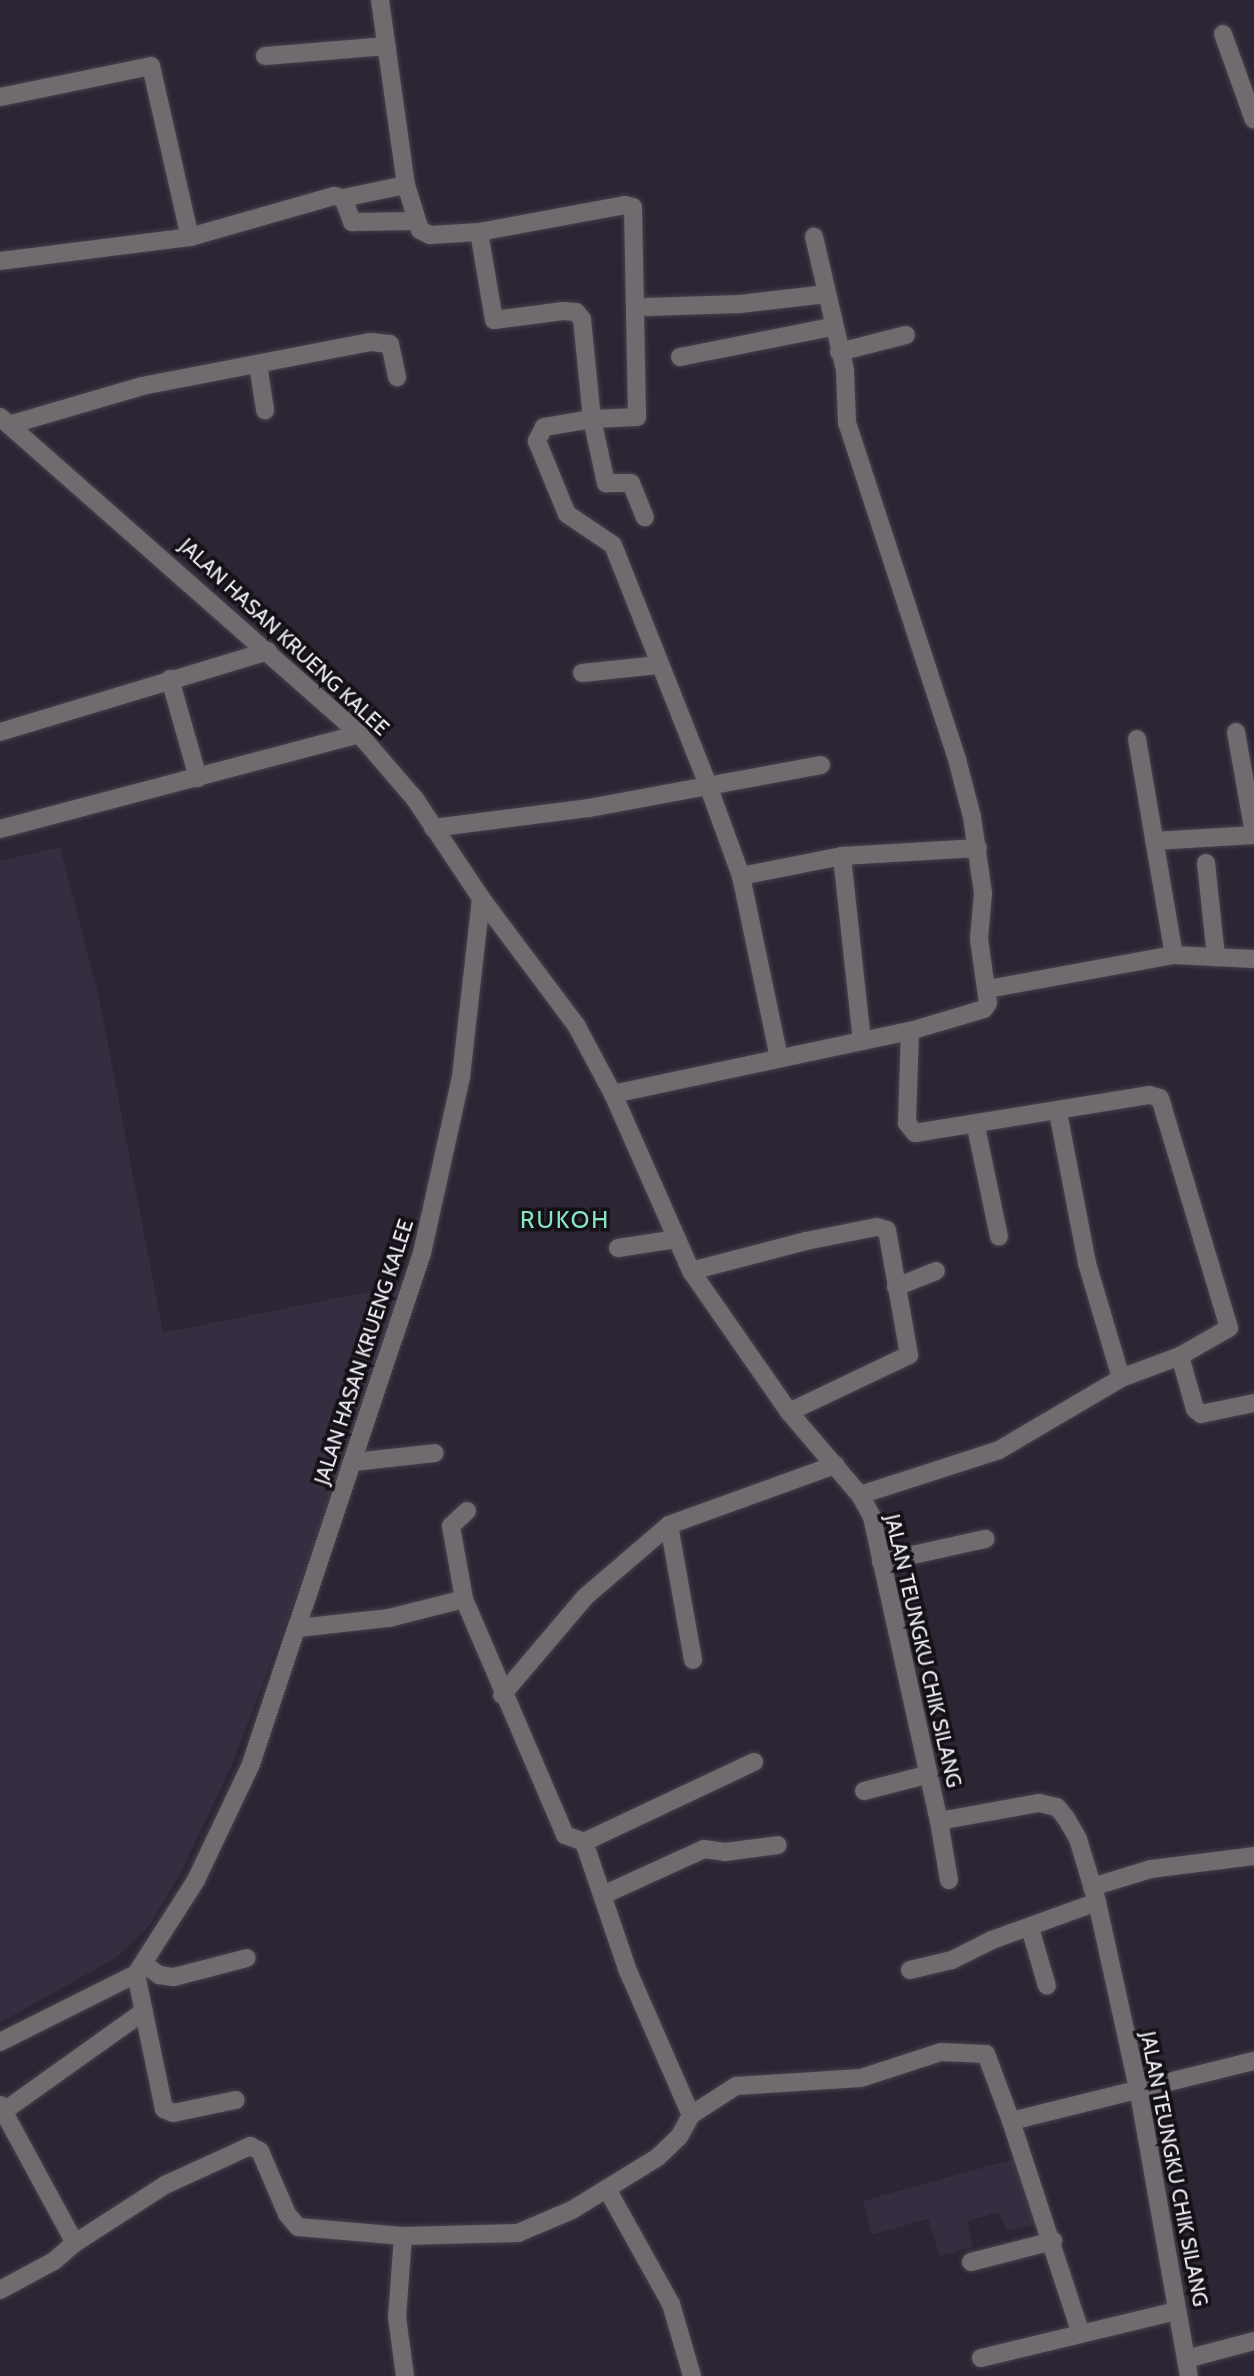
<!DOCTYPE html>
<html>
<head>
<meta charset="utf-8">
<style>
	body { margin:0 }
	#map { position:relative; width:1254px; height:2376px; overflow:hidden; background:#2c2533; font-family:Cabin,sans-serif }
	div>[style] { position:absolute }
	.built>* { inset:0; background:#372d40 }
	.roads { filter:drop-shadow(0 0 2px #47414e) drop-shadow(0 0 2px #47414e) }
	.minor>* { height:18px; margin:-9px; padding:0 9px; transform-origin:9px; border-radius:9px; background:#716a6f }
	span { translate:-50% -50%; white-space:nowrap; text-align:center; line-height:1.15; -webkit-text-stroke:7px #131016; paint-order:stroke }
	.street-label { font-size:21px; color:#f0ecf5 }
	.quarter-label { font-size:24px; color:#89e4c4; letter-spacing:2px }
</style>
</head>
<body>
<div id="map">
	<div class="built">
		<i style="clip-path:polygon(60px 847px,99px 997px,163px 1333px,402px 1285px,302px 1581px,231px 1767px,180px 1874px,149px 1926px,117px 1957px,0 2023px,0 861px)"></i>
		<i style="clip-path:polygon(1021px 2157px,1044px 2222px,1006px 2231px,999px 2212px,967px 2221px,973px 2247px,940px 2256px,928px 2219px,871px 2235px,863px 2201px)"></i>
	</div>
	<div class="roads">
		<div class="minor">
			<i style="left:380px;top:0;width:187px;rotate:82deg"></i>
			<i style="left:406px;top:185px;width:47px;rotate:72.7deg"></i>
			<i style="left:420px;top:230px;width:11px;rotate:27deg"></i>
			<i style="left:430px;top:235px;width:49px;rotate:-3.5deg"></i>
			<i style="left:479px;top:232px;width:148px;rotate:-10.5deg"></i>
			<i style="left:625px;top:205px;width:8px;rotate:14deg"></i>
			<i style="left:633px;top:207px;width:210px;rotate:88.9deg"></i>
			<i style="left:637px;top:417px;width:45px;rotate:177.5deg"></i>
			<i style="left:592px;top:419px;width:66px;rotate:77.7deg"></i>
			<i style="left:606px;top:483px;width:25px"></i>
			<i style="left:631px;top:483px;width:37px;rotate:68deg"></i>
			<i style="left:1223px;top:34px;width:91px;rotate:70.2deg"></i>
			<i style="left:265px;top:56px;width:122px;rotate:-4.7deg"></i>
			<i style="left:0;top:97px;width:154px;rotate:-11.6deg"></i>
			<i style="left:151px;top:66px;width:175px;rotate:77.2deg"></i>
			<i style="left:343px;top:198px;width:64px;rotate:-11.7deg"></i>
			<i style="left:479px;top:232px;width:89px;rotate:80.3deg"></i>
			<i style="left:494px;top:320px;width:70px;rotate:-7.4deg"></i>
			<i style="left:563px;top:311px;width:13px;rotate:4deg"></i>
			<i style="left:576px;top:312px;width:9px;rotate:49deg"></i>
			<i style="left:582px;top:319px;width:100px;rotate:84.3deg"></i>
			<i style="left:592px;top:419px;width:49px;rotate:170.5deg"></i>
			<i style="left:544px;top:427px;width:16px;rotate:117deg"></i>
			<i style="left:537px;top:441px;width:79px;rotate:67.7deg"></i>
			<i style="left:567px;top:514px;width:55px;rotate:34deg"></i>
			<i style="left:613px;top:545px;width:261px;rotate:68.4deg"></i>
			<i style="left:709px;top:788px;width:94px;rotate:70deg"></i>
			<i style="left:741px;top:876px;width:186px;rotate:78.2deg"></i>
			<i style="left:0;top:261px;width:192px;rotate:-7.2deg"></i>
			<i style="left:190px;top:237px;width:150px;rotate:-15.9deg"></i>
			<i style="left:334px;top:196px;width:9px;rotate:13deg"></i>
			<i style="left:343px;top:198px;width:26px;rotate:69deg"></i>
			<i style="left:352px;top:222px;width:62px;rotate:-0.9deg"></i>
			<i style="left:647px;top:307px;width:93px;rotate:-1.8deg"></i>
			<i style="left:740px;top:304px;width:87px;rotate:-6.6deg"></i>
			<i style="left:839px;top:352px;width:69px;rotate:-14.2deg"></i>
			<i style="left:680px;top:357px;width:155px;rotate:-11.2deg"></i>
			<i style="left:258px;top:364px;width:47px;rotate:81.3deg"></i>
			<i style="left:0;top:417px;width:479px;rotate:41.4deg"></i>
			<i style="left:359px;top:734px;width:86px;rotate:49.3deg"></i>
			<i style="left:415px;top:799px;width:119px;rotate:56.3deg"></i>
			<i style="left:481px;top:898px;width:159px;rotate:53.2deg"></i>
			<i style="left:576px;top:1025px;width:78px;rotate:61.8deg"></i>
			<i style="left:613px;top:1094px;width:193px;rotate:66.2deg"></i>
			<i style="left:691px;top:1271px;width:172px;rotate:55.2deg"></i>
			<i style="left:789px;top:1412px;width:109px;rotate:49.5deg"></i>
			<i style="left:860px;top:1495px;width:25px;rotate:61deg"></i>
			<i style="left:872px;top:1517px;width:311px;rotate:77.6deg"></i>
			<i style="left:939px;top:1821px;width:102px;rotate:-10.2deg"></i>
			<i style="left:1039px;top:1803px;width:18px;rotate:13deg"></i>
			<i style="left:1057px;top:1807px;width:14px;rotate:51deg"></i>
			<i style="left:1066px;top:1818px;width:24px;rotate:60deg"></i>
			<i style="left:1078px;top:1839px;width:66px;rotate:73.2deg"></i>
			<i style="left:1097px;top:1902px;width:196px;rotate:77.6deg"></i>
			<i style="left:1139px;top:2093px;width:287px;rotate:80deg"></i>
			<i style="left:9px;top:425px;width:139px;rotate:-16.3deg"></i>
			<i style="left:142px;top:386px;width:233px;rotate:-10.9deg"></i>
			<i style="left:371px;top:342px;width:19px;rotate:6deg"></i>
			<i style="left:390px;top:344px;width:34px;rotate:78deg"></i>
			<i style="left:582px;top:673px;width:76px;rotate:-6deg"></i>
			<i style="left:170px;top:679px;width:103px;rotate:74.2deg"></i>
			<i style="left:0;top:732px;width:280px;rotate:-16.8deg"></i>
			<i style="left:1236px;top:732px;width:103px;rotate:79.9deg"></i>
			<i style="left:1137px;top:739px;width:219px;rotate:80.3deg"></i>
			<i style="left:433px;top:828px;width:157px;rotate:-7.3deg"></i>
			<i style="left:589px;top:808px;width:236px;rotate:-10.5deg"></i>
			<i style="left:0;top:829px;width:371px;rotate:-14.8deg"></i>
			<i style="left:1154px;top:841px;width:100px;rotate:-3.4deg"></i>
			<i style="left:1206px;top:863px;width:95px;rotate:83.9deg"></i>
			<i style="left:741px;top:876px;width:103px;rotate:-11.2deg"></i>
			<i style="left:988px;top:989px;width:189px;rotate:-10.4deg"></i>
			<i style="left:1174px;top:955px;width:80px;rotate:2.9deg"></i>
			<i style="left:910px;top:1031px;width:92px;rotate:91.9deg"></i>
			<i style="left:907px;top:1123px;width:13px;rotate:51deg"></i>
			<i style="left:915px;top:1133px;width:238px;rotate:-9.2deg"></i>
			<i style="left:1150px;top:1095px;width:10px;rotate:17deg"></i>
			<i style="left:1160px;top:1098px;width:240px;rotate:73.3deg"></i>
			<i style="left:1229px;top:1328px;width:56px;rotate:150.3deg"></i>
			<i style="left:1180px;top:1356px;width:55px;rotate:74.2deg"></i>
			<i style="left:1195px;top:1409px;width:8px;rotate:40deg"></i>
			<i style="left:1201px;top:1414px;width:54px;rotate:-11.7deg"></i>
			<i style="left:862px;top:1041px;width:186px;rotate:-96.2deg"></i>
			<i style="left:842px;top:856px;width:136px;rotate:-3.4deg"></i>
			<i style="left:613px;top:1094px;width:304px;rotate:-12deg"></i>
			<i style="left:910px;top:1031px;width:77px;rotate:-16.6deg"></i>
			<i style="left:984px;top:1009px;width:7px;rotate:-56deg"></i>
			<i style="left:988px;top:1003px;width:65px;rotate:-98deg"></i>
			<i style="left:979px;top:939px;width:46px;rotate:-85deg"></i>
			<i style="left:983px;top:893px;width:77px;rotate:-98.2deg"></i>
			<i style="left:972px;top:817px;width:60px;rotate:-104.5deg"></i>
			<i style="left:957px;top:759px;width:354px;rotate:-108.1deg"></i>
			<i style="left:847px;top:423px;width:53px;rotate:-92.2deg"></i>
			<i style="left:845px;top:370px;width:137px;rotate:-103.1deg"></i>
			<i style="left:976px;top:1127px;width:112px;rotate:78.2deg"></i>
			<i style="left:618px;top:1248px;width:60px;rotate:-8.7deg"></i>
			<i style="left:691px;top:1271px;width:119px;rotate:-14.6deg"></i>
			<i style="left:806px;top:1241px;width:72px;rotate:-11.2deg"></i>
			<i style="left:877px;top:1227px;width:10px;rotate:17deg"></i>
			<i style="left:887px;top:1230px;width:127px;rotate:80deg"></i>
			<i style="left:909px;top:1355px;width:133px;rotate:154.6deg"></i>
			<i style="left:896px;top:1287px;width:43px;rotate:-21.8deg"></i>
			<i style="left:1121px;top:1378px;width:63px;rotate:-20.4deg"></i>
			<i style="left:354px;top:1462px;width:81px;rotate:-6.3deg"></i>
			<i style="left:860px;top:1495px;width:146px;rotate:-17.9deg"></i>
			<i style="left:999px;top:1450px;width:142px;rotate:-30.5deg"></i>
			<i style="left:1121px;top:1378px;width:120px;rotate:-106.5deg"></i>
			<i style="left:1087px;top:1263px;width:153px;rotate:-100.9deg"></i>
			<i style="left:467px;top:1511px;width:22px;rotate:137deg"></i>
			<i style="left:451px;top:1526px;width:74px;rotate:79.9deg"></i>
			<i style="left:464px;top:1599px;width:257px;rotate:66.8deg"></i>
			<i style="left:565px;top:1835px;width:20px;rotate:20deg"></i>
			<i style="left:584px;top:1842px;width:136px;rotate:71.2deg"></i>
			<i style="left:628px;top:1971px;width:157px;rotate:66.4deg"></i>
			<i style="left:669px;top:1525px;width:137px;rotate:79.9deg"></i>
			<i style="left:881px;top:1562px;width:107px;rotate:-12.5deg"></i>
			<i style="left:298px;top:1628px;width:92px;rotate:-6.3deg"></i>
			<i style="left:389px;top:1618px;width:77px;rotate:-14.2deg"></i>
			<i style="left:502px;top:1695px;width:128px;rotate:-49.7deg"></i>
			<i style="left:585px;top:1597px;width:111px;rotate:-40.6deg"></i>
			<i style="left:669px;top:1525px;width:177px;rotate:-19.9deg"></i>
			<i style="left:864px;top:1791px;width:64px;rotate:-14.5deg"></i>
			<i style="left:939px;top:1821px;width:60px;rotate:80.4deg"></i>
			<i style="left:584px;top:1842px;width:188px;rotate:-25.2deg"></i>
			<i style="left:1092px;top:1887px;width:62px;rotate:-17deg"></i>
			<i style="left:1151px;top:1869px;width:104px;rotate:-7.2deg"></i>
			<i style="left:603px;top:1895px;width:111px;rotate:-24.5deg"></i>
			<i style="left:704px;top:1849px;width:21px;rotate:8deg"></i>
			<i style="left:725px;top:1852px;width:53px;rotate:-7.5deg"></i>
			<i style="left:1030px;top:1928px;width:60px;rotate:73.7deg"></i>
			<i style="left:144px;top:1964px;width:19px;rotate:36deg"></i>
			<i style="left:159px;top:1975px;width:15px;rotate:8deg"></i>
			<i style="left:174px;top:1977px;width:75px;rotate:-14.6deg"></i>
			<i style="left:910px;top:1970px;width:43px;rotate:-13.4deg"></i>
			<i style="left:952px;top:1960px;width:45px;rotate:-26.6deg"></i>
			<i style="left:992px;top:1940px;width:112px;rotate:-19.9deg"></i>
			<i style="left:136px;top:1974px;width:138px;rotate:78.3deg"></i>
			<i style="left:164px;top:2109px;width:10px;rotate:24deg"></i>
			<i style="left:173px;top:2113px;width:64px;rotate:-11.7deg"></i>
			<i style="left:0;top:2042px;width:152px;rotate:-26.6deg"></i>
			<i style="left:136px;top:1974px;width:112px;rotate:-57.4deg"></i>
			<i style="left:196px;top:1880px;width:128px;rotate:-64.6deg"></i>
			<i style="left:251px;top:1764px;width:539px;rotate:-71.5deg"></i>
			<i style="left:422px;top:1253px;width:180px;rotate:-77.5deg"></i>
			<i style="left:461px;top:1077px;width:180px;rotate:-83.6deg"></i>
			<i style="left:0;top:2105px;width:157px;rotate:61.5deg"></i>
			<i style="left:75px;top:2243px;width:107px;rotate:-32.8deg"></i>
			<i style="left:165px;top:2185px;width:94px;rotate:-24.6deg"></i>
			<i style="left:250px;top:2146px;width:11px;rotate:27deg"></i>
			<i style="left:260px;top:2151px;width:69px;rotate:66.8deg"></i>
			<i style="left:287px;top:2214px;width:17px;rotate:50deg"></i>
			<i style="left:298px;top:2227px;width:105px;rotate:4.9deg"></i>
			<i style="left:403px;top:2236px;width:115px;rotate:-1.5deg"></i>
			<i style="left:518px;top:2233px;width:59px;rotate:-23.1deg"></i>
			<i style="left:572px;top:2210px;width:101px;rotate:-31.6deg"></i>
			<i style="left:658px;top:2157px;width:29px;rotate:-44deg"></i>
			<i style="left:679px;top:2137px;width:25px;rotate:-61deg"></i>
			<i style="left:691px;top:2115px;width:54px;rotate:-32.8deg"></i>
			<i style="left:736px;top:2086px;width:125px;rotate:-3.7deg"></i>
			<i style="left:861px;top:2078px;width:84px;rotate:-18deg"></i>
			<i style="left:941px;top:2052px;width:45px;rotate:2.5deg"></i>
			<i style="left:986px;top:2054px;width:72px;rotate:69.5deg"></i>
			<i style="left:4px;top:2111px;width:172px;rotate:-35.5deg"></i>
			<i style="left:607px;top:2189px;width:132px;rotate:60.9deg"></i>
			<i style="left:671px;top:2304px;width:75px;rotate:73.7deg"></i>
			<i style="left:403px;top:2236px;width:81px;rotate:94.2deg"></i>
			<i style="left:397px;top:2317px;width:60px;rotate:82.3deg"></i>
			<i style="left:971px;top:2262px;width:85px;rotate:-14.4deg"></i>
			<i style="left:0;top:2290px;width:61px;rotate:-28.2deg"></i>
			<i style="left:54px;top:2261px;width:28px;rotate:-41deg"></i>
			<i style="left:1081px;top:2334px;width:224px;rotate:-108.2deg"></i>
			<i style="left:1011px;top:2121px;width:250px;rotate:-13.9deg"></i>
			<i style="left:981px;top:2358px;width:202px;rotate:-13.5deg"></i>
			<i style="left:1186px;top:2359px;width:70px;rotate:-14.8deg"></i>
		</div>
	</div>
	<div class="street-label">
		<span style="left:284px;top:637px;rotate:43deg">JALAN HASAN KRUENG KALEE</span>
		<span style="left:364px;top:1352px;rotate:-72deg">JALAN HASAN KRUENG KALEE</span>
		<span style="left:923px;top:1651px;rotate:77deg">JALAN TEUNGKU CHIK SILANG</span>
		<span style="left:1174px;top:2169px;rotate:79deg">JALAN TEUNGKU CHIK SILANG</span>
	</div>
	<div class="quarter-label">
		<span style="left:565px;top:1220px">RUKOH</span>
	</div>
</div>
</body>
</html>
